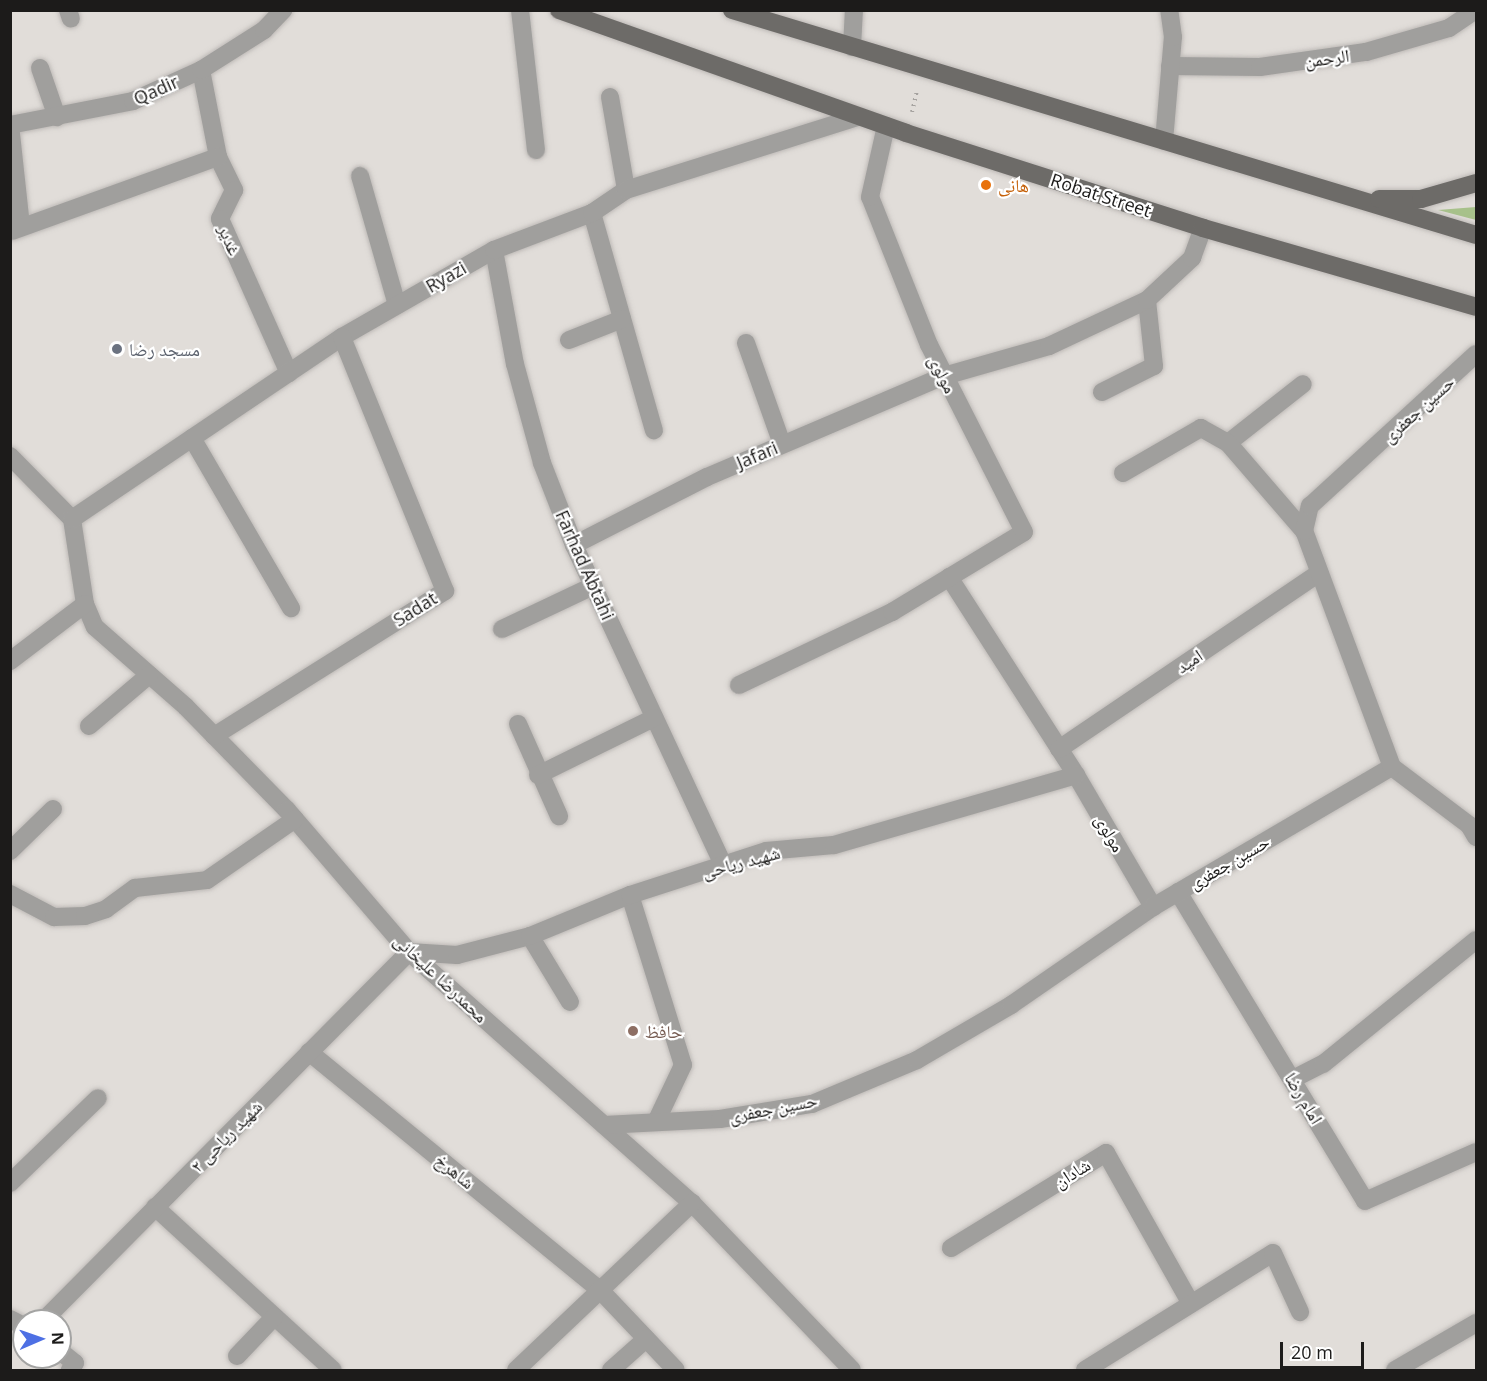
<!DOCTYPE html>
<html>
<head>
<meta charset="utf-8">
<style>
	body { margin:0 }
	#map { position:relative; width:1487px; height:1381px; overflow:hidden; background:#e1ddd9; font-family:"Open Sans","Noto Naskh Arabic",sans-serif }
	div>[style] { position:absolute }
	.green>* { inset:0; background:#a7c18a }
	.path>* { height:4px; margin-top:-2px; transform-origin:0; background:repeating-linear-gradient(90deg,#a5a29f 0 1.5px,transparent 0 6px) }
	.roads { filter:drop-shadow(0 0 2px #bebab7) drop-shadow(0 0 2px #bebab7) }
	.minor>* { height:18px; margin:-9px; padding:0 9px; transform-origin:9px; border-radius:9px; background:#a09f9d }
	.major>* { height:18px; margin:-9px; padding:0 9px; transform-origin:9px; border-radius:9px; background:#6d6b68 }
	.dots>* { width:16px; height:16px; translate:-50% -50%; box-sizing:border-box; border:3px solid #fff; border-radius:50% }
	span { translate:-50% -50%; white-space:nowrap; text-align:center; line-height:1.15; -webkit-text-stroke:4.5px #fff; paint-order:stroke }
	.street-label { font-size:18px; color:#1c1b1a }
	.food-label { font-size:18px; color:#c56008 }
	.left { translate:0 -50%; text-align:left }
	.worship-label { font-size:18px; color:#5b616d }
	.education-label { font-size:18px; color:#785e54 }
	.frame { position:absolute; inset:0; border:12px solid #1c1b1a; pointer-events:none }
	.north { position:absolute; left:12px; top:1309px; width:60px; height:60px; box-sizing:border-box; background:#fff; border:2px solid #a4a4a3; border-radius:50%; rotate:88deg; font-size:16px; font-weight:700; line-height:24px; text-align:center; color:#1c1b1a }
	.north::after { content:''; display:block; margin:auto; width:21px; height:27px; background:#4e70e4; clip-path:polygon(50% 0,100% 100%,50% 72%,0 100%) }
	.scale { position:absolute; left:1280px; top:1342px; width:84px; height:27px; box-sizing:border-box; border:3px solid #1c1b1a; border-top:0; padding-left:8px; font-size:18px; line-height:21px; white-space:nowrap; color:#1c1b1a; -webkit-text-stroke:4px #fff; paint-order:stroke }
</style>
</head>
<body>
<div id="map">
	<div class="green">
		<i style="clip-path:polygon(1476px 207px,1476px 220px,1438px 210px)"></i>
	</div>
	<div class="path">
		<i style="left:912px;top:112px;width:23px;rotate:-77deg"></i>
	</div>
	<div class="roads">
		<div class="minor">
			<i style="left:68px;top:10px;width:9px;rotate:72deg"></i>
			<i style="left:520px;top:10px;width:141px;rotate:83.5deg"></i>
			<i style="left:852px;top:47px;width:37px;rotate:-87deg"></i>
			<i style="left:1170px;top:66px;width:90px;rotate:0.6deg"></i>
			<i style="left:1260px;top:67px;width:107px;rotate:-8.1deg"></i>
			<i style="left:1366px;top:52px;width:86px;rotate:-16.1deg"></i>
			<i style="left:1449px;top:28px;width:32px;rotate:-34deg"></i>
			<i style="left:40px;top:68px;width:52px;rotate:70.9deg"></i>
			<i style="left:201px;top:70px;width:89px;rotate:78.9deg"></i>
			<i style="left:218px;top:157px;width:37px;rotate:64deg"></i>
			<i style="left:234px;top:190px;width:32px;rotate:116deg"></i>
			<i style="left:220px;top:219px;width:169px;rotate:65.9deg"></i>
			<i style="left:610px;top:97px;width:94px;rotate:80.2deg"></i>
			<i style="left:1164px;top:141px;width:104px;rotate:-85.1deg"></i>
			<i style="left:1173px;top:37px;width:27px;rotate:-98deg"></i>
			<i style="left:360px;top:176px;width:134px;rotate:74deg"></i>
			<i style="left:592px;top:213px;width:226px;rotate:74.1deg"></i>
			<i style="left:21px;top:226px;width:102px;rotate:-96.2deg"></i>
			<i style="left:10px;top:125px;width:125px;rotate:-11deg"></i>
			<i style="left:133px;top:101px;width:75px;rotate:-24.5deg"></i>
			<i style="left:201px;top:70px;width:75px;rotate:-32.4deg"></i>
			<i style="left:264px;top:30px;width:28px;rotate:-46deg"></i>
			<i style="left:12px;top:231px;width:219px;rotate:-19.8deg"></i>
			<i style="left:494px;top:250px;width:116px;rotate:79.6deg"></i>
			<i style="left:515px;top:364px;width:103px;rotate:74.7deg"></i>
			<i style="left:542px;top:463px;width:88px;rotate:68.7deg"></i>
			<i style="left:574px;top:545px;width:353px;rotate:65deg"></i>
			<i style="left:569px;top:340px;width:57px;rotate:-21.6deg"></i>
			<i style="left:746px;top:343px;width:107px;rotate:70.4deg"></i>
			<i style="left:1102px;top:392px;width:58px;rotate:-26.6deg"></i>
			<i style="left:1154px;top:366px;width:66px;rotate:-96.1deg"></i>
			<i style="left:192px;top:438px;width:197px;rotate:59.8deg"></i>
			<i style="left:1228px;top:443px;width:95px;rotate:-38.2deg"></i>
			<i style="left:10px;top:456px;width:88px;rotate:45.5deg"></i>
			<i style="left:1123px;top:473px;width:90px;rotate:-30deg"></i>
			<i style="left:1201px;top:428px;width:31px;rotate:29deg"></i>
			<i style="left:1228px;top:443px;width:116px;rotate:49.2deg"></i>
			<i style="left:72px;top:519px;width:86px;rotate:81.3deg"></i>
			<i style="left:85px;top:604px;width:25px;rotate:67deg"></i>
			<i style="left:95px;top:627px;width:121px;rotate:41.3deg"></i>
			<i style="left:186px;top:707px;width:144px;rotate:45.6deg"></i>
			<i style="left:287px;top:810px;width:187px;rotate:49.3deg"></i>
			<i style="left:409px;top:952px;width:378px;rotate:41.6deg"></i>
			<i style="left:692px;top:1203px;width:231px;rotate:46.2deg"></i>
			<i style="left:72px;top:519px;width:326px;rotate:-34deg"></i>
			<i style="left:342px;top:337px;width:175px;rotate:-29.8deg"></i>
			<i style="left:494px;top:250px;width:105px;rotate:-20.7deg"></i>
			<i style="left:592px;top:213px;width:41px;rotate:-34.1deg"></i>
			<i style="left:626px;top:190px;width:243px;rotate:-17.5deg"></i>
			<i style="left:574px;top:545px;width:149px;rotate:-27.1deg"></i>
			<i style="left:707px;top:477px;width:258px;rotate:-23.1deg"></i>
			<i style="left:944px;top:376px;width:109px;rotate:-15.9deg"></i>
			<i style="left:1049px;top:346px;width:108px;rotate:-25.1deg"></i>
			<i style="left:1147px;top:300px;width:62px;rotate:-43deg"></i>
			<i style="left:1192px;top:258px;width:32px;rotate:-70deg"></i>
			<i style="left:949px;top:577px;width:235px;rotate:57.3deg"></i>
			<i style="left:1076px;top:775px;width:153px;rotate:59.7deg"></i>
			<i style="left:502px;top:629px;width:101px;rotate:-25.3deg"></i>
			<i style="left:10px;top:661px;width:94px;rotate:-37.2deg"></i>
			<i style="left:739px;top:685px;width:170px;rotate:-25.5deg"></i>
			<i style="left:892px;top:612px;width:154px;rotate:-31.2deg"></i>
			<i style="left:1024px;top:532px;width:210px;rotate:-116.9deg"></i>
			<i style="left:929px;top:345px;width:159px;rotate:-111.7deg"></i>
			<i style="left:870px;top:197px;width:73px;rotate:-77.3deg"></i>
			<i style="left:518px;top:724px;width:101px;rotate:66deg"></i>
			<i style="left:89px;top:726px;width:79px;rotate:-40.4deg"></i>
			<i style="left:214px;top:736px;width:273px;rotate:-32.1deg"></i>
			<i style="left:445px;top:591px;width:274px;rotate:-112.1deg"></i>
			<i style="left:1059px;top:749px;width:314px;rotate:-34.1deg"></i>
			<i style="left:1392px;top:767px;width:96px;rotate:37deg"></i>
			<i style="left:1469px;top:825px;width:14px;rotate:60deg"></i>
			<i style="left:538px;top:775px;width:129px;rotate:-26.2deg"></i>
			<i style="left:10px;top:851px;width:60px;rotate:-44.3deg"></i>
			<i style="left:1178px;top:892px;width:361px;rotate:58.8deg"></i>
			<i style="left:1365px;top:1201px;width:121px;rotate:-23.8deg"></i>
			<i style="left:10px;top:894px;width:50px;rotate:27.6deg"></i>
			<i style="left:54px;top:917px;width:31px;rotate:-2deg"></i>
			<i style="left:85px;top:916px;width:22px;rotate:-18deg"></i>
			<i style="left:106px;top:909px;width:36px;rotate:-36deg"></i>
			<i style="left:135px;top:888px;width:72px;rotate:-6.3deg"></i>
			<i style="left:207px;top:880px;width:107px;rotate:-34.7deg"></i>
			<i style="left:630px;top:895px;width:178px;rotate:72.7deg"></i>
			<i style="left:683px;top:1065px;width:63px;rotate:115.3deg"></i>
			<i style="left:530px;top:936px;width:77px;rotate:58.8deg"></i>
			<i style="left:309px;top:1052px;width:376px;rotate:39.3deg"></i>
			<i style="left:600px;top:1290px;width:110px;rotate:46.5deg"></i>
			<i style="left:1293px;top:1079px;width:34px;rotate:-27deg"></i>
			<i style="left:1323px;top:1064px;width:197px;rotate:-39deg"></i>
			<i style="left:604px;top:1125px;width:116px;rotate:-3deg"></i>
			<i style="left:720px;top:1119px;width:93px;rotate:-9.3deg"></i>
			<i style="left:812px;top:1104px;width:114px;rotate:-22.7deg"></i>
			<i style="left:917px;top:1060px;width:109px;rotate:-30.3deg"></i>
			<i style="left:1011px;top:1005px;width:173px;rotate:-34.6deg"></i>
			<i style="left:1153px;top:907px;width:277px;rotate:-30.4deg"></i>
			<i style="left:1392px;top:767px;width:252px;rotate:-110.4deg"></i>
			<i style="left:1304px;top:531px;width:26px;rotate:-77deg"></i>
			<i style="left:1310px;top:506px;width:225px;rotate:-42.5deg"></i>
			<i style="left:10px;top:1183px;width:122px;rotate:-44deg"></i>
			<i style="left:155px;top:1207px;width:241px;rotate:42.5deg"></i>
			<i style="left:951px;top:1248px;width:182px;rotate:-31.5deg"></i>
			<i style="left:1106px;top:1153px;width:173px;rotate:60.6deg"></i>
			<i style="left:10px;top:1319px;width:16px;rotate:27deg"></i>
			<i style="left:43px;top:1321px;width:520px;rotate:-45.23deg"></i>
			<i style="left:409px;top:952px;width:48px;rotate:3.6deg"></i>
			<i style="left:457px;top:955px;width:75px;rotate:-14.6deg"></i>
			<i style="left:530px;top:936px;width:108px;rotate:-22.3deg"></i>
			<i style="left:630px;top:895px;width:143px;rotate:-17.9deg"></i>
			<i style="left:766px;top:851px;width:68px;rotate:-5deg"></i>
			<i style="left:834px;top:845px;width:252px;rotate:-16.1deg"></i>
			<i style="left:60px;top:1351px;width:19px;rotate:39deg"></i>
			<i style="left:75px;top:1363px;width:9px;rotate:126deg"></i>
			<i style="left:237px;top:1356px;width:54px;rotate:-46.5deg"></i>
			<i style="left:516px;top:1370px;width:243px;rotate:-43.5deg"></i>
			<i style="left:611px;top:1370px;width:47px;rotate:-41.5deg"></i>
			<i style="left:1085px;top:1370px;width:221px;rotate:-31.9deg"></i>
			<i style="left:1273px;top:1253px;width:65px;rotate:65.4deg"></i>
			<i style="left:1395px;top:1370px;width:94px;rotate:-30.1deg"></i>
		</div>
		<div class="major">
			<i style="left:559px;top:10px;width:368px;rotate:19.5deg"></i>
			<i style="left:906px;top:133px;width:312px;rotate:17.7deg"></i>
			<i style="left:1203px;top:228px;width:284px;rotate:16.1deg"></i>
			<i style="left:732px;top:10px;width:777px;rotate:16.83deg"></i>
			<i style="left:1379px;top:199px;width:42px"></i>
			<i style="left:1421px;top:199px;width:57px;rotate:-16.2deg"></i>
		</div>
	</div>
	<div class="dots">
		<i style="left:986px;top:185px;background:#e8710a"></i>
		<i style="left:117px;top:349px;background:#6b7280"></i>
		<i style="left:633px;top:1031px;background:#8d6e63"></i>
	</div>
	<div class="street-label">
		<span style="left:1327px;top:58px;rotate:-8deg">الرحمن</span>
		<span style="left:156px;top:90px;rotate:-24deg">Qadir</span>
		<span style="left:1101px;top:195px;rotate:18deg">Robat Street</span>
		<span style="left:230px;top:240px;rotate:67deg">غدیر</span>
		<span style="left:446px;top:277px;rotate:-30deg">Ryazi</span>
		<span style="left:943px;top:374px;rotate:63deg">مولوی</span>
		<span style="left:1418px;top:409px;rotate:-42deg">حسین جعفری</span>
		<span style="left:757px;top:455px;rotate:-23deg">Jafari</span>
		<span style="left:585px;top:565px;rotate:66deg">Farhad Abtahi</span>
		<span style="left:415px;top:609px;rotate:-32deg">Sadat</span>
		<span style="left:1189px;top:661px;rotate:-34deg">امید</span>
		<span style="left:1110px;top:833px;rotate:60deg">مولوی</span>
		<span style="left:741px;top:862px;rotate:-15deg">شهید ریاحی</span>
		<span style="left:1229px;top:862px;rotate:-30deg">حسین جعفری</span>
		<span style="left:441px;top:978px;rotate:43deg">محمدرضا علیخانی</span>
		<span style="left:1304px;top:1098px;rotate:59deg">امام رضا</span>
		<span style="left:773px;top:1108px;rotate:-11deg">حسین جعفری</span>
		<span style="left:226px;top:1136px;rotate:-45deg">شهید ریاحی ۲</span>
		<span style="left:455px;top:1171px;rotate:39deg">شاهرخ</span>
		<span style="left:1072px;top:1173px;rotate:-32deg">شادان</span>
	</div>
	<div class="food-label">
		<span class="left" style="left:998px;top:185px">هانی</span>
	</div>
	<div class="worship-label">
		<span class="left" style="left:129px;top:349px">مسجد رضا</span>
	</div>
	<div class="education-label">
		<span class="left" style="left:645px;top:1031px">حافظ</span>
	</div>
	<div class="frame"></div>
	<div class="north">N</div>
	<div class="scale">20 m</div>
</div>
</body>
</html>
